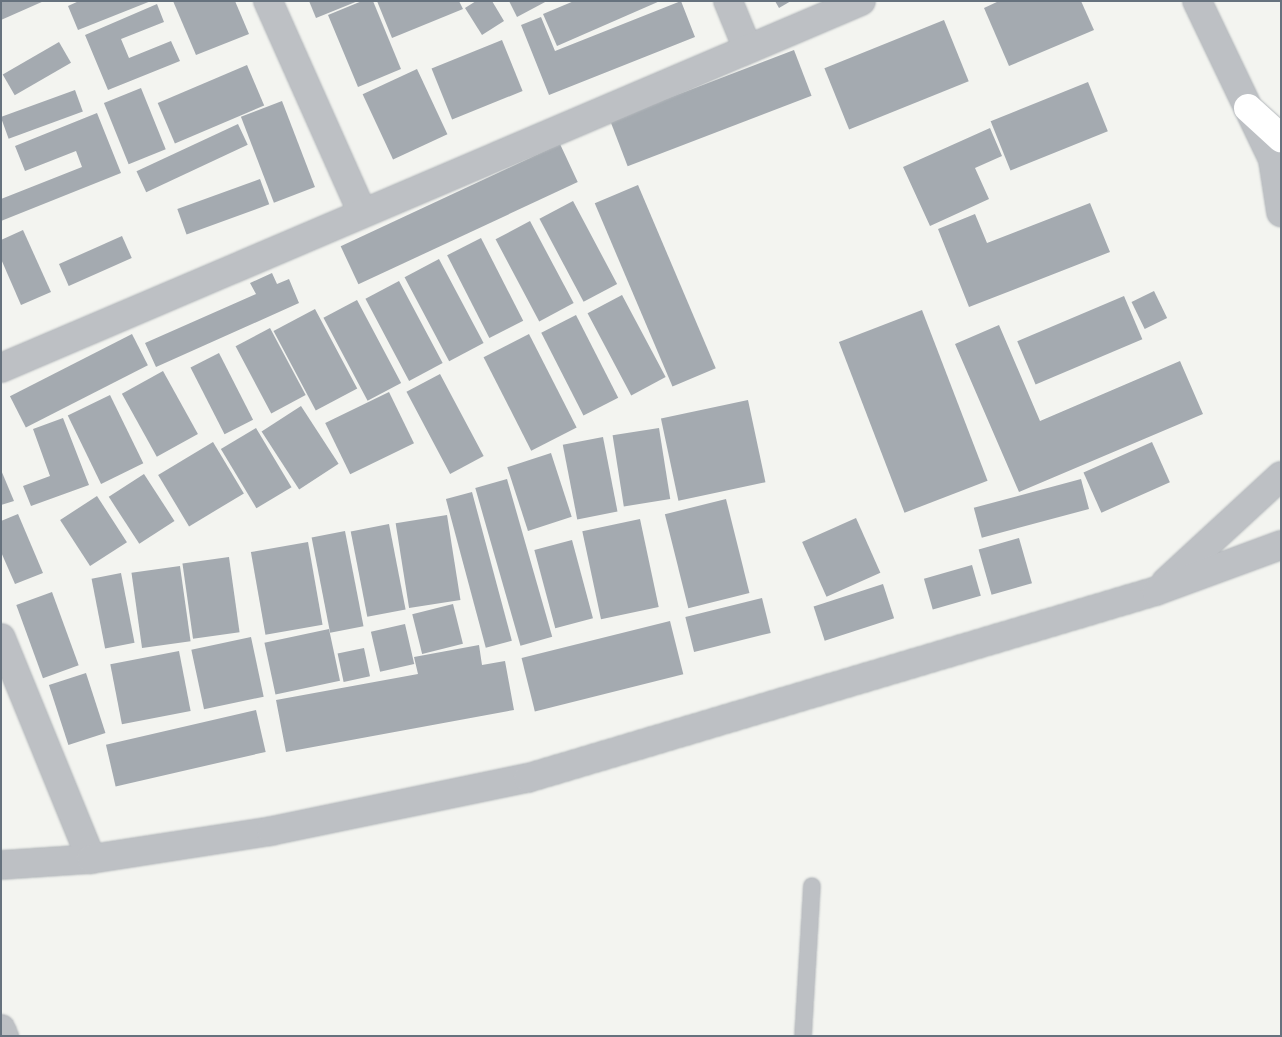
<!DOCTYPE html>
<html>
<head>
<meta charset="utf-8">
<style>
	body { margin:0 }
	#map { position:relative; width:1282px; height:1037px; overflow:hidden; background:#f3f4f0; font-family:Signika,sans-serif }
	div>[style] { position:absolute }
	.building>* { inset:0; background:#a4aab0; transform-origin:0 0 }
	.roads { filter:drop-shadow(0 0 1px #b2b6ba) drop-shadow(0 0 1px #b2b6ba) }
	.service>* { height:16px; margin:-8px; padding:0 8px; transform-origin:8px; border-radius:8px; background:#bdc0c4 }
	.minor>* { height:28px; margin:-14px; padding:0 14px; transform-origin:14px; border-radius:14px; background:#bdc0c4 }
	.tertiary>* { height:28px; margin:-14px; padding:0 14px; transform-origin:14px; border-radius:14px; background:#bdc0c4 }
	.secondary>* { height:28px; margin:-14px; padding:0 14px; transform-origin:14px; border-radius:14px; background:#fff }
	span { translate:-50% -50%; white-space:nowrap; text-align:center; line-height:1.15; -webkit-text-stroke:5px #fff; paint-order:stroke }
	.frame { position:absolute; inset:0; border:2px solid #66727e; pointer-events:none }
</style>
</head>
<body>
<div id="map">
	<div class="building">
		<i style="clip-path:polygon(1px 1px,44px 1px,1px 20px)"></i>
		<i style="clip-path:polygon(79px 1px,151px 1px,78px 30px,68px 6px)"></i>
		<i style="clip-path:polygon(173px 1px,235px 1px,249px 34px,196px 55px)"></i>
		<i style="clip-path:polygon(309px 1px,358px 1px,316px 18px)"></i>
		<i style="clip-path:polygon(362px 1px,373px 1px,401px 69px,358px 87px,328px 15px)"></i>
		<i style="clip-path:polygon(377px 1px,459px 1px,463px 9px,392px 38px)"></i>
		<i style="clip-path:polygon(476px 1px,492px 1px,504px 21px,482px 35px,465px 8px)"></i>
		<i style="clip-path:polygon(509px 1px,547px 1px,517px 17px)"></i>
		<i style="clip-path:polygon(574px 1px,660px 1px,557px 46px,543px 14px)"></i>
		<i style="clip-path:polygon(681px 1px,695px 37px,549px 95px,521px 25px,541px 17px,555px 51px)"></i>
		<i style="clip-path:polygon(775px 1px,791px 1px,779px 8px)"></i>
		<i style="clip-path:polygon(999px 1px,1081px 1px,1094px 30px,1009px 66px,984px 8px)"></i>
		<i style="clip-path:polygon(157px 4px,164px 22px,121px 39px,129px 58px,171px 41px,180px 61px,108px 90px,85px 35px)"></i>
		<i style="left:944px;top:20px;width:66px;height:129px;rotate:68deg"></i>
		<i style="left:502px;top:40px;width:55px;height:76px;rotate:68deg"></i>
		<i style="left:59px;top:42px;width:24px;height:65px;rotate:60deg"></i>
		<i style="left:794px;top:50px;width:49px;height:197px;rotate:69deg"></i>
		<i style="left:247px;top:65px;width:44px;height:97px;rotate:67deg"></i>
		<i style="left:417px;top:69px;width:72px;height:60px;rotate:65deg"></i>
		<i style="left:1088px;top:82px;width:53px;height:105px;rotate:68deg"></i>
		<i style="left:141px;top:88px;width:66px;height:40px;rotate:68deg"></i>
		<i style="left:75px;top:90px;width:23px;height:79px;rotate:70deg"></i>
		<i style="left:282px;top:101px;width:92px;height:44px;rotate:69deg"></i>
		<i style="clip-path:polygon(97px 113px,121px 173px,1px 221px,1px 199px,82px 167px,76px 151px,25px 171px,15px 146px)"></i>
		<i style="left:238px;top:124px;width:23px;height:112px;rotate:65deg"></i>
		<i style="clip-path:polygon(990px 128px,1002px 156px,975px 168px,989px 199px,930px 226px,903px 167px)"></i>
		<i style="left:560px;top:144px;width:42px;height:242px;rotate:65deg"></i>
		<i style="left:260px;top:179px;width:27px;height:88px;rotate:70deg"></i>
		<i style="left:638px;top:185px;width:199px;height:47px;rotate:67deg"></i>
		<i style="left:573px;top:201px;width:94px;height:38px;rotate:62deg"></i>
		<i style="clip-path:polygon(1090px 203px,1110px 252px,969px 307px,938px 229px,975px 214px,987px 243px)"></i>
		<i style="left:530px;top:221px;width:93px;height:39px;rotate:62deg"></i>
		<i style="clip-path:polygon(23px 230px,51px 292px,21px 305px,1px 259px,1px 240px)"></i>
		<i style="left:122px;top:236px;width:24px;height:69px;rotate:66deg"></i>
		<i style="left:481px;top:238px;width:93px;height:38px;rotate:63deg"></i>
		<i style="left:439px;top:259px;width:95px;height:39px;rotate:62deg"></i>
		<i style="clip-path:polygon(272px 273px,277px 284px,289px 279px,299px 303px,156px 367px,145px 343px,256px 294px,250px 283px)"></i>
		<i style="left:399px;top:281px;width:93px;height:38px;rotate:62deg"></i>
		<i style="left:1154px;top:291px;width:30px;height:25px;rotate:64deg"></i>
		<i style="left:622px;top:295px;width:93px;height:39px;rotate:62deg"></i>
		<i style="left:1124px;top:296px;width:47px;height:116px;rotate:67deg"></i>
		<i style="left:357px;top:300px;width:94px;height:38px;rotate:62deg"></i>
		<i style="left:315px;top:309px;width:90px;height:47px;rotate:62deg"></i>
		<i style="left:922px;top:310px;width:183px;height:89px;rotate:69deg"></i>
		<i style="left:576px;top:315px;width:93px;height:39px;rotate:63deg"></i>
		<i style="clip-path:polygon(999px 325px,1040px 421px,1180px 361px,1203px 414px,1019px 492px,955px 344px)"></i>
		<i style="left:270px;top:328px;width:76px;height:39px;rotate:62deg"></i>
		<i style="left:132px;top:334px;width:35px;height:137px;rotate:63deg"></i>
		<i style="left:529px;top:334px;width:105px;height:51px;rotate:63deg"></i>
		<i style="left:219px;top:353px;width:75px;height:32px;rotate:63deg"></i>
		<i style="left:163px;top:371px;width:72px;height:47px;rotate:61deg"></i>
		<i style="left:440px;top:374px;width:93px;height:38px;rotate:62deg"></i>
		<i style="left:389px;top:392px;width:57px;height:71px;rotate:64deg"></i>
		<i style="left:110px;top:395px;width:76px;height:47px;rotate:64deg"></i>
		<i style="left:748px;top:400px;width:84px;height:89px;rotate:78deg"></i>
		<i style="left:301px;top:406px;width:69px;height:47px;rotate:57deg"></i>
		<i style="clip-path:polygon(63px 418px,89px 485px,31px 506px,23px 486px,50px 476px,33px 429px)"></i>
		<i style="left:256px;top:428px;width:69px;height:41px;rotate:59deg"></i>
		<i style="left:659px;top:428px;width:72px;height:47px;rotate:81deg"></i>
		<i style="left:603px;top:437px;width:76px;height:41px;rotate:79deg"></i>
		<i style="left:213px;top:442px;width:60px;height:64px;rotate:59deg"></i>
		<i style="left:1152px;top:442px;width:44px;height:75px;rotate:66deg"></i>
		<i style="left:551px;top:453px;width:67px;height:46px;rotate:72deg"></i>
		<i style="clip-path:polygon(1px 470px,14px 501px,1px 505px)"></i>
		<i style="left:144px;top:474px;width:56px;height:42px;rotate:57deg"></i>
		<i style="left:507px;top:479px;width:164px;height:33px;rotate:74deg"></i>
		<i style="left:1081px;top:479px;width:31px;height:111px;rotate:75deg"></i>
		<i style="left:472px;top:492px;width:154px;height:27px;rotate:75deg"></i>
		<i style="left:97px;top:496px;width:55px;height:44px;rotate:57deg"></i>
		<i style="left:726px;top:499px;width:97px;height:63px;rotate:76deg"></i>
		<i style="clip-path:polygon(18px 514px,43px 573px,15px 584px,1px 552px,1px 521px)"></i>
		<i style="left:447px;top:515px;width:86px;height:52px;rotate:81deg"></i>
		<i style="left:856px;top:518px;width:60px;height:59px;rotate:66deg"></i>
		<i style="left:640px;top:519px;width:90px;height:59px;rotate:78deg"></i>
		<i style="left:389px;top:524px;width:87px;height:39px;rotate:79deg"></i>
		<i style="left:345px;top:531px;width:97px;height:34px;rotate:79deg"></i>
		<i style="left:1019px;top:538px;width:47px;height:42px;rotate:74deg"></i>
		<i style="left:572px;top:540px;width:81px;height:39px;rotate:75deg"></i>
		<i style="left:308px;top:542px;width:84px;height:58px;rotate:80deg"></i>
		<i style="left:229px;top:557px;width:76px;height:47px;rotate:82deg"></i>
		<i style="left:972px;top:565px;width:32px;height:50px;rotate:74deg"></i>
		<i style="left:180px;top:566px;width:76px;height:49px;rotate:82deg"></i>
		<i style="left:121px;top:573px;width:71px;height:30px;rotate:79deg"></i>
		<i style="left:883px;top:584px;width:36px;height:73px;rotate:72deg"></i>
		<i style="left:52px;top:592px;width:78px;height:38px;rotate:70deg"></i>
		<i style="left:762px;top:598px;width:36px;height:79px;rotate:76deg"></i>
		<i style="left:453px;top:604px;width:41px;height:42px;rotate:76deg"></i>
		<i style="left:670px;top:621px;width:55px;height:153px;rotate:76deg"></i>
		<i style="left:405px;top:624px;width:41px;height:35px;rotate:77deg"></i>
		<i style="left:329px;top:629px;width:53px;height:66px;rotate:78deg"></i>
		<i style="left:251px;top:637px;width:61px;height:61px;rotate:78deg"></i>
		<i style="clip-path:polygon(479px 645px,482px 665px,505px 661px,514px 710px,286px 752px,276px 700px,418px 674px,414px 657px)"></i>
		<i style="left:364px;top:648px;width:29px;height:27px;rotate:78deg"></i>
		<i style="left:179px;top:651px;width:61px;height:70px;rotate:79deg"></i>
		<i style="left:86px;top:673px;width:63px;height:39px;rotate:72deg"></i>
		<i style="left:256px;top:710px;width:43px;height:154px;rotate:77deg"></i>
	</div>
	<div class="roads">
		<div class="service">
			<i style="left:803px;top:1036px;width:150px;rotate:-86.6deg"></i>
		</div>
		<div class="minor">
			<i style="left:268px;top:1px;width:231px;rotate:66deg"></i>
			<i style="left:728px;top:1px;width:50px;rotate:67.6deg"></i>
			<i style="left:1px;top:368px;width:935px;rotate:-23.11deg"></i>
			<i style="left:1px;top:638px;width:239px;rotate:67.8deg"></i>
			<i style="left:1px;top:1029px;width:8px;rotate:67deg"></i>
		</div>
		<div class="tertiary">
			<i style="left:1197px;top:1px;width:194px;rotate:64.4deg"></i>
			<i style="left:1273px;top:161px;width:52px;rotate:81.1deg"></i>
			<i style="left:1166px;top:582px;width:156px;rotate:-42.7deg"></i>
			<i style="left:1px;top:865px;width:90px;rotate:-3.8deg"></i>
			<i style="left:91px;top:859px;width:182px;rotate:-8.8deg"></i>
			<i style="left:271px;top:831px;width:262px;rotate:-11.7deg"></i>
			<i style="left:528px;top:778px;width:655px;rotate:-16.58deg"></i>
			<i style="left:1156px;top:591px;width:133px;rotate:-20.2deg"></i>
		</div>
		<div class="secondary">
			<i style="left:1248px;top:108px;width:45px;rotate:42.3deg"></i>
		</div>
	</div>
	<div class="frame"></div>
</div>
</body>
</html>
